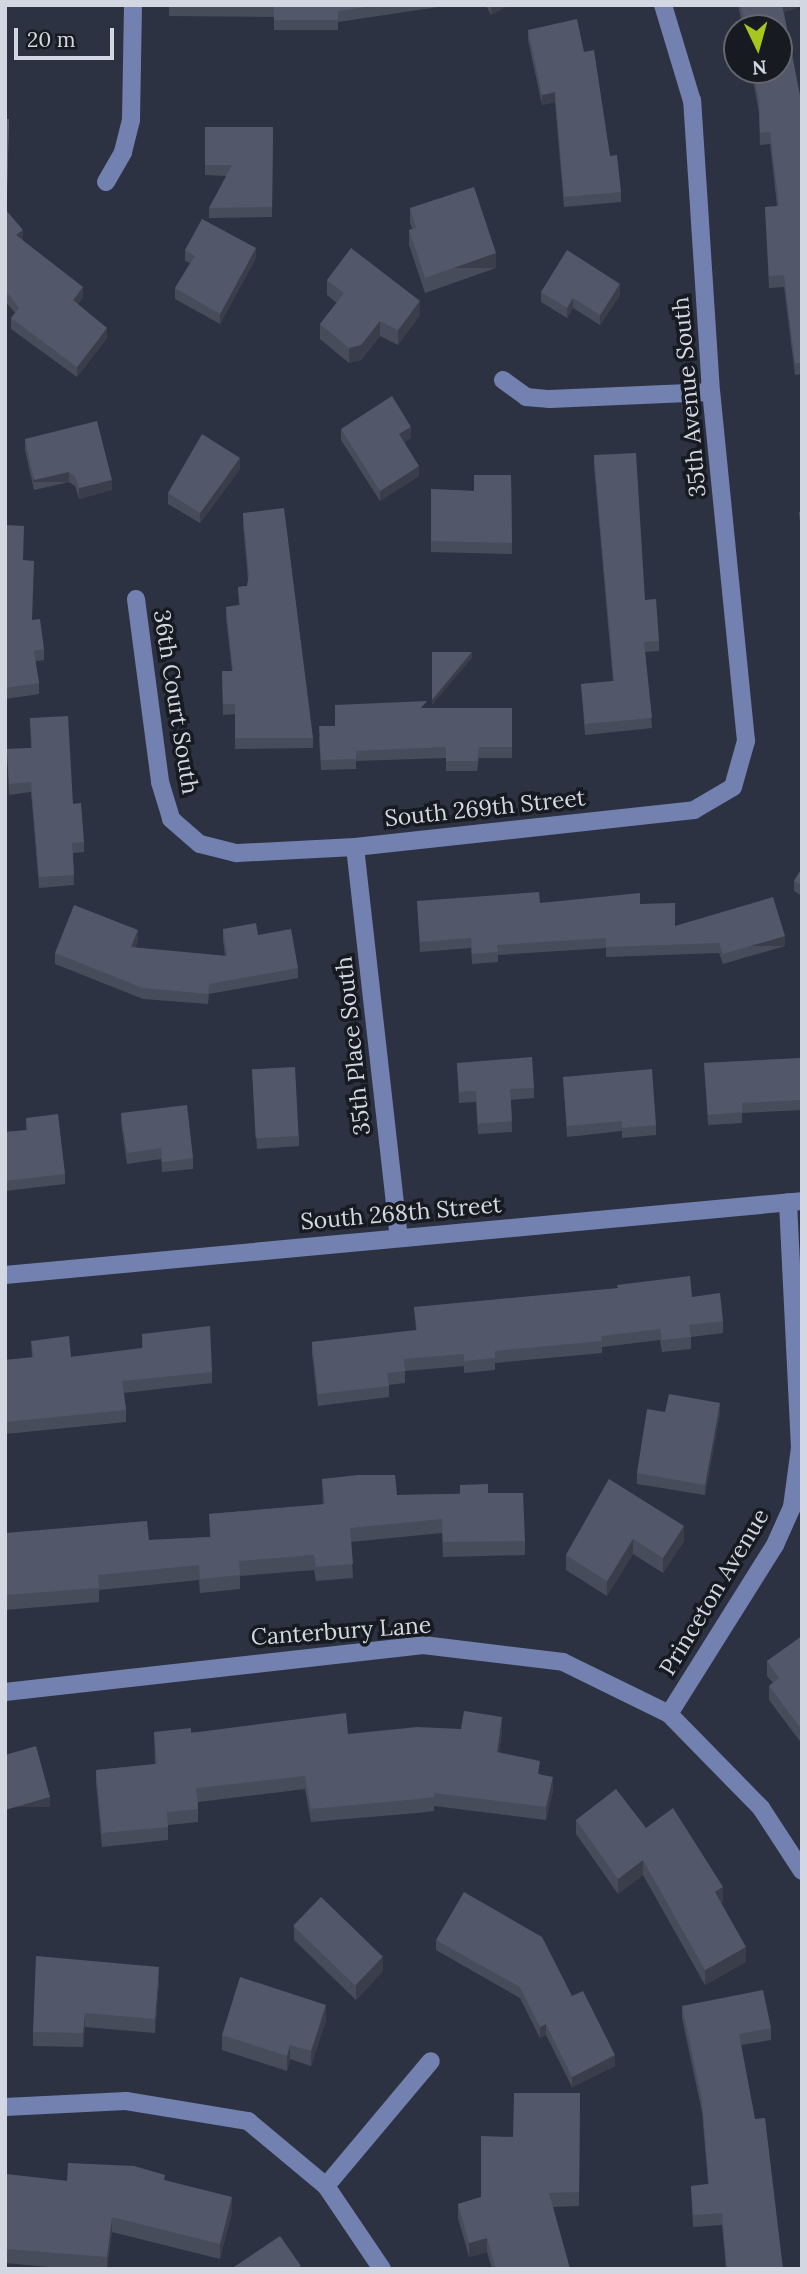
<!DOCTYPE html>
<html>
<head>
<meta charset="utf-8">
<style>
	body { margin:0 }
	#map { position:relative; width:807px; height:2274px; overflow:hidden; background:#2d3242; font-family:Lora,serif }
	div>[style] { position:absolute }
	.minor>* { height:18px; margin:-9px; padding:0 9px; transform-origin:9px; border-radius:9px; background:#7281b0 }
	.wall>* { inset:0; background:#474c5a }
	.shaded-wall>* { inset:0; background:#393e4a; transform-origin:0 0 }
	.building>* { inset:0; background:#525869; transform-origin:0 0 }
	span { translate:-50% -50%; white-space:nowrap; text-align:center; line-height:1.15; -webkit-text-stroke:7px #181a21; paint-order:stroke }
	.street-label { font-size:23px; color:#d3d7e1 }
	.frame { position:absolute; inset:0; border:7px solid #d3d7e1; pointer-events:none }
	.north { position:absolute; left:723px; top:14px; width:70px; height:70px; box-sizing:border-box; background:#181a21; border:2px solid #63666e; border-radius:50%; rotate:175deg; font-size:19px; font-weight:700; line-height:28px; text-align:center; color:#d3d7e1 }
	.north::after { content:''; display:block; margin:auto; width:24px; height:32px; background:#a8c71c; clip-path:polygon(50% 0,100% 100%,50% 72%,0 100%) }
	.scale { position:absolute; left:14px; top:28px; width:100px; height:32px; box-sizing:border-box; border:4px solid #d3d7e1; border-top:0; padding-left:9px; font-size:21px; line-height:24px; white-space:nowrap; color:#d3d7e1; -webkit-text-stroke:5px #181a21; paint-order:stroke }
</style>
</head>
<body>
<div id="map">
	<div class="minor">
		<i style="left:106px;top:182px;width:34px;rotate:-60deg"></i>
		<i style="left:123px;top:152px;width:33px;rotate:-76deg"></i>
		<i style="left:131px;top:120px;width:115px;rotate:-89deg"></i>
		<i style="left:503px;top:380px;width:29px;rotate:36deg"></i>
		<i style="left:526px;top:397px;width:24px;rotate:5deg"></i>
		<i style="left:550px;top:399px;width:161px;rotate:-2.5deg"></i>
		<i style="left:136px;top:599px;width:185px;rotate:82.5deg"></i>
		<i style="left:160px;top:782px;width:39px;rotate:73deg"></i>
		<i style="left:171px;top:819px;width:38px;rotate:41deg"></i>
		<i style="left:200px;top:844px;width:38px;rotate:14deg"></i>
		<i style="left:237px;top:853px;width:118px;rotate:-2.9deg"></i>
		<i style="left:355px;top:847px;width:341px;rotate:-6.2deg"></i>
		<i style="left:694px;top:810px;width:45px;rotate:-30.5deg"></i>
		<i style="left:733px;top:787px;width:48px;rotate:-74.2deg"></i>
		<i style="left:746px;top:741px;width:351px;rotate:-95.7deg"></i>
		<i style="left:711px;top:392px;width:292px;rotate:-93.7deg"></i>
		<i style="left:692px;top:101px;width:100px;rotate:-106.8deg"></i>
		<i style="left:355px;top:847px;width:393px;rotate:83.6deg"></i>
		<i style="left:5px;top:1275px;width:800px;rotate:-5.3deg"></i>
		<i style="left:5px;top:1692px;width:421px;rotate:-6.4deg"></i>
		<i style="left:423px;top:1645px;width:141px;rotate:6.9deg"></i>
		<i style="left:563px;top:1662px;width:118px;rotate:26.1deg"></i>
		<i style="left:669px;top:1714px;width:132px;rotate:45.6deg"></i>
		<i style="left:761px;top:1808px;width:75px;rotate:56.9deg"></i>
		<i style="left:669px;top:1714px;width:199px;rotate:-57.9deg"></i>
		<i style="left:775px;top:1545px;width:42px;rotate:-65.9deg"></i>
		<i style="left:792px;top:1507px;width:60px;rotate:-82.3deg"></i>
		<i style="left:800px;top:1448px;width:246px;rotate:-92.8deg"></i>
		<i style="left:5px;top:2107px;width:121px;rotate:-2.8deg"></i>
		<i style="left:126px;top:2101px;width:124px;rotate:9.3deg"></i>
		<i style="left:248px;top:2121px;width:102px;rotate:39.8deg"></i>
		<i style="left:326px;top:2186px;width:100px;rotate:56deg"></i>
		<i style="left:326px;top:2186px;width:163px;rotate:-50deg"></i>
	</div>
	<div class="wall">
		<i style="clip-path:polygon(169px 5px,438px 5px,438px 7px,338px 22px,338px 30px,274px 30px,274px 17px,169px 16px)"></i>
		<i style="clip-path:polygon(486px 5px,509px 5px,491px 15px)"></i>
		<i style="clip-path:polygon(738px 5px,797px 5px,797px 8px,784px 12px,800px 96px,802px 95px,802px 374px,795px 375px,784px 287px,769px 288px,765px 207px,777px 206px,770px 144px,760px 145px,759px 112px,751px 70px,779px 70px,779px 28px,743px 28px)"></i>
		<i style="clip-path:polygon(528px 30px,584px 52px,610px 156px,621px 192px,621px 202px,564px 207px,555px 102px,542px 105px,528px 40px)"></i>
		<i style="clip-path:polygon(5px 119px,9px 119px,7px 198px,5px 198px)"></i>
		<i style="clip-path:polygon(205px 127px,273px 127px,272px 217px,209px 218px,209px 208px,227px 176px,205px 175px)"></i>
		<i style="clip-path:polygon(410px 208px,496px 268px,425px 293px,409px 245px,409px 230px,412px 229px,410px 223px)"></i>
		<i style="clip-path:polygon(5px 209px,23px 241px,83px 297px,78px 304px,107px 338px,77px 377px,11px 329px,11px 318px,15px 313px,5px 301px)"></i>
		<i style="clip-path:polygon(185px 250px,256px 258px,220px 324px,175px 299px,175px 288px,190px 263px,185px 261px)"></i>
		<i style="clip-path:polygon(327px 280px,420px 315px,398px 345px,380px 336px,361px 360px,349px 363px,320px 339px,320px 324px,337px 303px,327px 295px)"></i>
		<i style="clip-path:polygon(541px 292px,620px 295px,600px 325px,573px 308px,567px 318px,541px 302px)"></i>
		<i style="clip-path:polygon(341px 429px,411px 438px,404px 442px,419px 476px,380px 501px,341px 440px)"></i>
		<i style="clip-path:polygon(25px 439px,112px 490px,79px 499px,75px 486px,69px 482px,34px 490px,25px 450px)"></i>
		<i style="clip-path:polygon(594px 455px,645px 600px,659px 641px,659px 651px,645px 652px,652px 728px,585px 735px,581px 684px,613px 681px,594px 466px)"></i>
		<i style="clip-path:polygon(240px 469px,200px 523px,168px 504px,168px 493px)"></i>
		<i style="clip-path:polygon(511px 475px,512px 554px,431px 552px,431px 489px,474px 491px)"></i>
		<i style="clip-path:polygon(243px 513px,313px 738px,313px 748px,235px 749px,235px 714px,223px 715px,222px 671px,232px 671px,226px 617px,226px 607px,239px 605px,238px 587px,247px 586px,248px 580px,243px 524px)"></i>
		<i style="clip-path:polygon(5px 525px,23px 560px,32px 620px,44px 649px,44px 660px,35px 661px,39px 683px,39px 694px,5px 699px)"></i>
		<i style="clip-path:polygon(427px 708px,512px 708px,512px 758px,479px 758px,477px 771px,446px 771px,446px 758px,356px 761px,356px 769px,321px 770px,319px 737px,335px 726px)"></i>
		<i style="clip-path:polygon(30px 718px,73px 804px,84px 842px,84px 852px,73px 853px,74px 885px,39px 888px,31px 792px,9px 795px,7px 749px,31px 748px)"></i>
		<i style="clip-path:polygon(802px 868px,802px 896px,794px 891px,794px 881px)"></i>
		<i style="clip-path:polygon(417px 901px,640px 904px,675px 926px,785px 946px,723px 964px,719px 953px,606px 957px,606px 948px,498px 955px,498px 962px,472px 964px,471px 948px,420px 952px)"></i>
		<i style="clip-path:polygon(223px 929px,258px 935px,298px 968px,298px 978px,209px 994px,208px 1004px,143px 999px,55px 964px,55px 953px,138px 941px,135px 948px,225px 956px,223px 939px)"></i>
		<i style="clip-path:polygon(802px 1058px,802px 1110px,742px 1113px,742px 1123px,708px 1125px,704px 1063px)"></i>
		<i style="clip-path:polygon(457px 1063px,534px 1088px,534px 1098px,511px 1100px,512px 1132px,478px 1134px,476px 1102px,459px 1103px)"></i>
		<i style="clip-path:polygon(252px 1069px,299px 1136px,299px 1146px,257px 1149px)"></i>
		<i style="clip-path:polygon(563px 1077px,656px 1125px,656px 1135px,622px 1138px,622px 1131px,567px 1137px)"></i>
		<i style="clip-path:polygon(121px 1113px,193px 1158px,193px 1169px,162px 1172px,161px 1159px,127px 1164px,121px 1123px)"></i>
		<i style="clip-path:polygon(26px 1118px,65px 1174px,65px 1184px,5px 1191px,5px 1132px,26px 1130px)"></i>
		<i style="clip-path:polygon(692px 1297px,723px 1321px,723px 1333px,691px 1337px,691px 1349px,662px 1352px,660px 1340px,602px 1347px,602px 1353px,495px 1363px,495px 1370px,464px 1373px,464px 1366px,405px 1371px,405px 1383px,389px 1385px,389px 1397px,318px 1406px,312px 1354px,312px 1342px,416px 1330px,414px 1307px)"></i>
		<i style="clip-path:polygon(142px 1334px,212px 1372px,212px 1383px,124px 1393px,126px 1410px,126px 1422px,5px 1434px,5px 1360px,32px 1358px,31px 1341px,71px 1357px,142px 1348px)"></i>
		<i style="clip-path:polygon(665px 1412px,720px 1413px,705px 1495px,637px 1484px,637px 1473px)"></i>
		<i style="clip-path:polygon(322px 1479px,397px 1495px,488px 1493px,525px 1541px,525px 1555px,443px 1557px,442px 1533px,351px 1542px,353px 1578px,316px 1581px,314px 1570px,240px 1576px,240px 1589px,200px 1593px,199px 1580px,99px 1590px,99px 1602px,5px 1610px,5px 1533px,149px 1540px,210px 1537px,209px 1514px,323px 1505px)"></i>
		<i style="clip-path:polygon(609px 1479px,684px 1541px,663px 1573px,633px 1554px,607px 1596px,566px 1570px,566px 1555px)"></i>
		<i style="clip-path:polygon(802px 1636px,802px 1744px,769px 1700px,769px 1686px,773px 1683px,767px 1676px,767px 1661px)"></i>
		<i style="clip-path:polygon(502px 1731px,499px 1752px,540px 1774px,553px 1791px,546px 1820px,434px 1806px,434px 1811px,418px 1813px,311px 1822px,305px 1789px,198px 1802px,198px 1822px,168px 1825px,168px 1840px,102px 1847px,96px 1783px,96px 1770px,155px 1764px,154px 1732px,348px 1734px)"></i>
		<i style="clip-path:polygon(576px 1820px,646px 1828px,723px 1902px,721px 1903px,746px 1962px,705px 1985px,643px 1875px,618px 1894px,576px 1834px)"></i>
		<i style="clip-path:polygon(294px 1926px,383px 1971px,356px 2000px,294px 1940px)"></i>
		<i style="clip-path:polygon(436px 1940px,572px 1996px,615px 2066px,572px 2087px,546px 2035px,540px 2038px,520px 1998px,436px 1950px)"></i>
		<i style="clip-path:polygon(159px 1981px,155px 2033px,85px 2027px,83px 2047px,33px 2046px,33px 2032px)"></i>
		<i style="clip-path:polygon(682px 2006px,771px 2028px,771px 2040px,741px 2045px,783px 2269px,726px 2269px,722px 2225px,693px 2227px,691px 2186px,708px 2184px,702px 2112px,682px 2018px)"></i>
		<i style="clip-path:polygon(326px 2020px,311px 2066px,290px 2059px,287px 2071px,222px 2050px,222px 2035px)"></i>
		<i style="clip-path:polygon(580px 2093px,579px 2206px,553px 2207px,570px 2269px,492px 2269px,487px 2252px,469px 2257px,458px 2218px,458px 2204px,481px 2197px,513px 2137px)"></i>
		<i style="clip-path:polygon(5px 2174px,67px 2181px,165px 2180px,232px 2212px,220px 2259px,112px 2232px,107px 2269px,71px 2269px,5px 2263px)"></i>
	</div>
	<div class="shaded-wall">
		<i style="clip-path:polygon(491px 5px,509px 5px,491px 15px)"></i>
		<i style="clip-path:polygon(782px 5px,797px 5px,797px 8px,782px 13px)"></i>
		<i style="clip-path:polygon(555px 92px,555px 102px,542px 105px,542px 95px)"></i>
		<i style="clip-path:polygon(23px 230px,23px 240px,16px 235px)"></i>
		<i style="clip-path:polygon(256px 248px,256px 258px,220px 324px,220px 314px)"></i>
		<i style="left:496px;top:253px;width:15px;height:75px;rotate:90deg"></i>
		<i style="clip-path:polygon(620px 284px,620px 295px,600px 325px,600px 315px)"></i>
		<i style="clip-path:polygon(83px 287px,83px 297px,73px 311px,73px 300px)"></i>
		<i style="clip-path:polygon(573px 298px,573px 308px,567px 318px,567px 308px)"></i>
		<i style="clip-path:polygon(420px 301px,420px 315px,398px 345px,398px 330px)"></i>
		<i style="clip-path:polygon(380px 321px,380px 336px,361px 360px,349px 363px,349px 348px)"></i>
		<i style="clip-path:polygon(107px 328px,107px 338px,77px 377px,77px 367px)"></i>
		<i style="clip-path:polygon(411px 427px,411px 438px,399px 445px,399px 434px)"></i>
		<i style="clip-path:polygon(240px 458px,240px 469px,200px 523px,200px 513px)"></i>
		<i style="clip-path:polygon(419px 466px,419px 476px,380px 501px,380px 491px)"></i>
		<i style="left:69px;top:472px;width:10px;height:36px;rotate:90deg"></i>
		<i style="clip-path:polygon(112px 480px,112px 490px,79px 499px,79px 488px)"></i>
		<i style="clip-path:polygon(472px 652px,472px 658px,432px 705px,432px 700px)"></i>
		<i style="clip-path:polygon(138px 930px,138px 941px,131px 958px,131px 947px)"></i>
		<i style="left:785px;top:936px;width:10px;height:65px;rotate:90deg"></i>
		<i style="clip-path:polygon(720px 1403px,720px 1413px,705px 1495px,705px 1485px)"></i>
		<i style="clip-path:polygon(684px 1526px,684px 1541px,663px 1573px,663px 1558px)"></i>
		<i style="clip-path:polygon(633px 1539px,633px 1554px,607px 1596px,607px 1581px)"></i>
		<i style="clip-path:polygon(502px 1717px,502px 1731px,497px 1765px,497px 1752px)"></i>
		<i style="clip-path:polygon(553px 1777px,553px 1791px,546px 1820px,546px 1807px)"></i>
		<i style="left:50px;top:1797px;width:10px;height:47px;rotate:90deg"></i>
		<i style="clip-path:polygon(643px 1860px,643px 1875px,618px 1894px,618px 1879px)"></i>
		<i style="clip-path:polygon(723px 1887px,723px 1902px,715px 1906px,715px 1892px)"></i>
		<i style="clip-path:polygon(746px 1947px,746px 1962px,705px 1985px,705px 1970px)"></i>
		<i style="clip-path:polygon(383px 1956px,383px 1971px,356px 2000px,356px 1985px)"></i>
		<i style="clip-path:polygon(159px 1967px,159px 1981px,155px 2033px,155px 2019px)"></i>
		<i style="clip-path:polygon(326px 2005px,326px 2020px,311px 2066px,311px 2051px)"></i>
		<i style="clip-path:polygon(85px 2013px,85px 2027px,83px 2047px,83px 2033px)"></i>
		<i style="clip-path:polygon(546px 2024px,546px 2035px,540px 2038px,540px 2027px)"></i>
		<i style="clip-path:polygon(290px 2045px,290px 2059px,287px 2071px,287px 2056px)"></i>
		<i style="clip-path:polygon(615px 2055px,615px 2066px,572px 2087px,572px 2077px)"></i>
		<i style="clip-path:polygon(232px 2197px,232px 2212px,220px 2259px,220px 2244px)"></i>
		<i style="clip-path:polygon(112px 2217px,112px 2232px,107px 2269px,107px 2257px)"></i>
		<i style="clip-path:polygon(487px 2238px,487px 2252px,469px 2257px,469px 2243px)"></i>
	</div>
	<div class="building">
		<i style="clip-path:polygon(169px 5px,380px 5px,338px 11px,338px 20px,274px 20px,274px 7px)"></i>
		<i style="clip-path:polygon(741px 5px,782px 5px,800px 96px,802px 95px,802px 363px,795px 363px,784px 275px,769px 276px,765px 207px,779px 206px,770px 132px,760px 133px,759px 100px,753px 70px,779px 70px,779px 28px,745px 28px)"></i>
		<i style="clip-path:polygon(577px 19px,584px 52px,594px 50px,610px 156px,617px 155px,621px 192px,564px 197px,555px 92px,542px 95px,528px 30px)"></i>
		<i style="clip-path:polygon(5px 119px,9px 119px,7px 188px,5px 188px)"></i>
		<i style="clip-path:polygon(205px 127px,273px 127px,272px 207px,209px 208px,232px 165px,205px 165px)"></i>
		<i style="clip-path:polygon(474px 187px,496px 253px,425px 278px,409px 230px,416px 228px,410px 208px)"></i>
		<i style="clip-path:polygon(5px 209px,23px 230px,16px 235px,83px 287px,73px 300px,107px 328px,77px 367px,11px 318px,19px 308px,5px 290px)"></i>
		<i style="clip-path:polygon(202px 219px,256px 248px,220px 314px,175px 288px,195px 256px,185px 250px)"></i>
		<i style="clip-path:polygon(351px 248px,420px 301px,398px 330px,380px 321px,361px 345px,349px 348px,320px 324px,344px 293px,327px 280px)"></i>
		<i style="clip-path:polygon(567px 250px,620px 284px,600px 315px,573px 298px,567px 308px,541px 292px)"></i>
		<i style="clip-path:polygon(392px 396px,411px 427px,399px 434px,419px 466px,380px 491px,341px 429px)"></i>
		<i style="clip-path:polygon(97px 421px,112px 480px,79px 488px,75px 476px,69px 472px,34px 480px,25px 439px)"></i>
		<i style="clip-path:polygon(202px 434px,240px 458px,200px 513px,168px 493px)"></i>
		<i style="clip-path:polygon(636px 453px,645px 600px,656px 599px,659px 641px,644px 642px,652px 718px,585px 724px,581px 684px,614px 681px,594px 455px)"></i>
		<i style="clip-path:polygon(474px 475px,511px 475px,512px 543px,431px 541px,431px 489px,474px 491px)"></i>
		<i style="clip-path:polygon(284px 508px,313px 738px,235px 738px,235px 704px,223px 704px,222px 671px,233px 671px,226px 607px,240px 605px,238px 587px,247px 586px,249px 576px,243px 513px)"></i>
		<i style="clip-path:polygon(799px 512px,802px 512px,802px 542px)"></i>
		<i style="clip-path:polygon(5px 525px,24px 526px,23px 560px,34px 561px,32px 620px,40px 619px,44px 649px,34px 651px,39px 683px,5px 688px)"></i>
		<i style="clip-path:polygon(432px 652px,472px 652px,432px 700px)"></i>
		<i style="clip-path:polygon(427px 701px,421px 708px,512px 708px,512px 747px,479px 747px,477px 761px,446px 761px,446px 747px,356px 751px,356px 759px,321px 760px,319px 726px,335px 726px,335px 705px)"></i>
		<i style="clip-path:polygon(68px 716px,73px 804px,81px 803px,84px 842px,72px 843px,74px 875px,39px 877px,31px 782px,9px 784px,7px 749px,32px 748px,30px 718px)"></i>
		<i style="clip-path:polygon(802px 868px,802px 885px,794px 881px)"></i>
		<i style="clip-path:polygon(539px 892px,540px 903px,640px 893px,640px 904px,675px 903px,675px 926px,773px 897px,785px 936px,723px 954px,719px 943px,606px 947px,606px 938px,497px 945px,498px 952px,472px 954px,471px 938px,420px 942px,417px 901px)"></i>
		<i style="clip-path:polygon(74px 905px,138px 930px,131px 947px,227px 956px,223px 929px,256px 923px,258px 935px,291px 929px,298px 968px,209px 984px,208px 994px,143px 988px,55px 953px)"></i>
		<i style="clip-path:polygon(532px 1057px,534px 1088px,510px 1089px,512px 1121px,478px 1124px,476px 1091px,459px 1092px,457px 1063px)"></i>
		<i style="clip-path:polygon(802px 1058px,802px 1100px,742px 1103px,742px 1112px,708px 1115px,704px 1063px)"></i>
		<i style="left:295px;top:1067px;width:69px;height:43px;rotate:87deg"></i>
		<i style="clip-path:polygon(652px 1069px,656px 1125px,622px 1128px,622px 1121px,567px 1126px,563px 1077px)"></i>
		<i style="clip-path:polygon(187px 1105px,193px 1158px,162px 1162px,161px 1148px,127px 1153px,121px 1113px)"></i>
		<i style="clip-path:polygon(58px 1114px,65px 1174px,5px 1181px,5px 1132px,28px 1130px,26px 1118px)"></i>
		<i style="clip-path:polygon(690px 1276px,692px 1297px,720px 1293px,723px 1321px,689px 1325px,691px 1337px,662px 1340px,660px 1329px,601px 1336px,602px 1341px,495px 1351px,495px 1358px,464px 1361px,464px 1354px,404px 1359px,405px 1371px,387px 1373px,389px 1386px,318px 1394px,312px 1342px,417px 1330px,414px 1307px,618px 1288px,617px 1285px)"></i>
		<i style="clip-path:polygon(210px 1326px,212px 1372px,122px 1381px,126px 1410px,5px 1422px,5px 1360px,34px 1357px,31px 1341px,69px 1336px,71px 1357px,143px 1348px,142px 1334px)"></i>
		<i style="clip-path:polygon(669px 1394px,720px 1403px,705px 1485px,637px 1473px,647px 1409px,665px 1412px)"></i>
		<i style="clip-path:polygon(358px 1475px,395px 1475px,397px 1495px,460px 1494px,460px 1485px,488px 1484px,488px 1493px,523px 1493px,525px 1541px,443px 1542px,442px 1519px,350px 1528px,353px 1564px,316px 1567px,314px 1555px,239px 1561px,240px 1575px,200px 1579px,199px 1565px,98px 1575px,99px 1588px,5px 1595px,5px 1533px,147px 1521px,149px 1540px,211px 1537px,209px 1514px,325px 1504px,322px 1479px)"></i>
		<i style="clip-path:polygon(609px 1479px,684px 1526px,663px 1558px,633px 1539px,607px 1581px,566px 1555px)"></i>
		<i style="clip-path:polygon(802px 1636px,802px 1730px,769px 1686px,779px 1678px,767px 1661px)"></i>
		<i style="clip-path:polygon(464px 1711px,502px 1717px,497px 1752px,540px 1761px,538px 1774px,553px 1777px,546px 1807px,434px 1793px,434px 1797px,418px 1799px,311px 1809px,305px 1776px,196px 1788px,198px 1809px,167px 1812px,168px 1827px,102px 1833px,96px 1770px,157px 1764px,154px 1732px,191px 1728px,191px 1733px,346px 1713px,348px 1734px,417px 1727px,461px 1729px)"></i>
		<i style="clip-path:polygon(36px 1746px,50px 1797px,5px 1810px,5px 1755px)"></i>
		<i style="clip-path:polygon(616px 1789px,646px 1828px,673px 1808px,723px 1887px,715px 1892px,746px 1947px,705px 1970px,643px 1860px,618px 1879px,576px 1820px)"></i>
		<i style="clip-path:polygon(464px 1892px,542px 1937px,572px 1996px,583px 1991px,615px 2055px,572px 2077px,546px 2024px,540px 2027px,520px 1987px,436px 1940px)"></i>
		<i style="left:321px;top:1897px;width:86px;height:40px;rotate:44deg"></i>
		<i style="clip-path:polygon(36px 1956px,159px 1967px,155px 2019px,85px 2013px,83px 2033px,33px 2032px)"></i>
		<i style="clip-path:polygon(240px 1977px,326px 2005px,311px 2051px,290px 2045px,287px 2056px,222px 2035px)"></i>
		<i style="clip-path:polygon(763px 1990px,771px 2028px,739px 2034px,755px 2119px,765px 2118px,783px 2269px,727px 2269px,722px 2213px,693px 2215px,691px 2186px,709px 2184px,702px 2100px,682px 2006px)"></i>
		<i style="clip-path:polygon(514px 2093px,580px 2093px,579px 2192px,549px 2193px,570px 2269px,496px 2269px,487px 2238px,469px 2243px,458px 2204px,481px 2197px,481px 2136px,513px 2137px)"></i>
		<i style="clip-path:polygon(68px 2163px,134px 2166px,165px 2175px,164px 2180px,232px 2197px,220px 2244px,112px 2217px,107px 2257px,5px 2249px,5px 2174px,67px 2181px)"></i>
		<i style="clip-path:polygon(280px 2236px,301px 2266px,297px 2269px,231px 2269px)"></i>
	</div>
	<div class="street-label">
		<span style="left:689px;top:397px;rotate:-95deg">35th Avenue South</span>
		<span style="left:176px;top:702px;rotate:81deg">36th Court South</span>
		<span style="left:485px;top:808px;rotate:-6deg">South 269th Street</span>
		<span style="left:353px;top:1046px;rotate:-96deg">35th Place South</span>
		<span style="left:401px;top:1213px;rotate:-5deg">South 268th Street</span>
		<span style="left:714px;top:1592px;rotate:-59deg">Princeton Avenue</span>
		<span style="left:341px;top:1631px;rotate:-4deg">Canterbury Lane</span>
	</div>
	<div class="frame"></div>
	<div class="north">N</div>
	<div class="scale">20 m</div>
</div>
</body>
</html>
